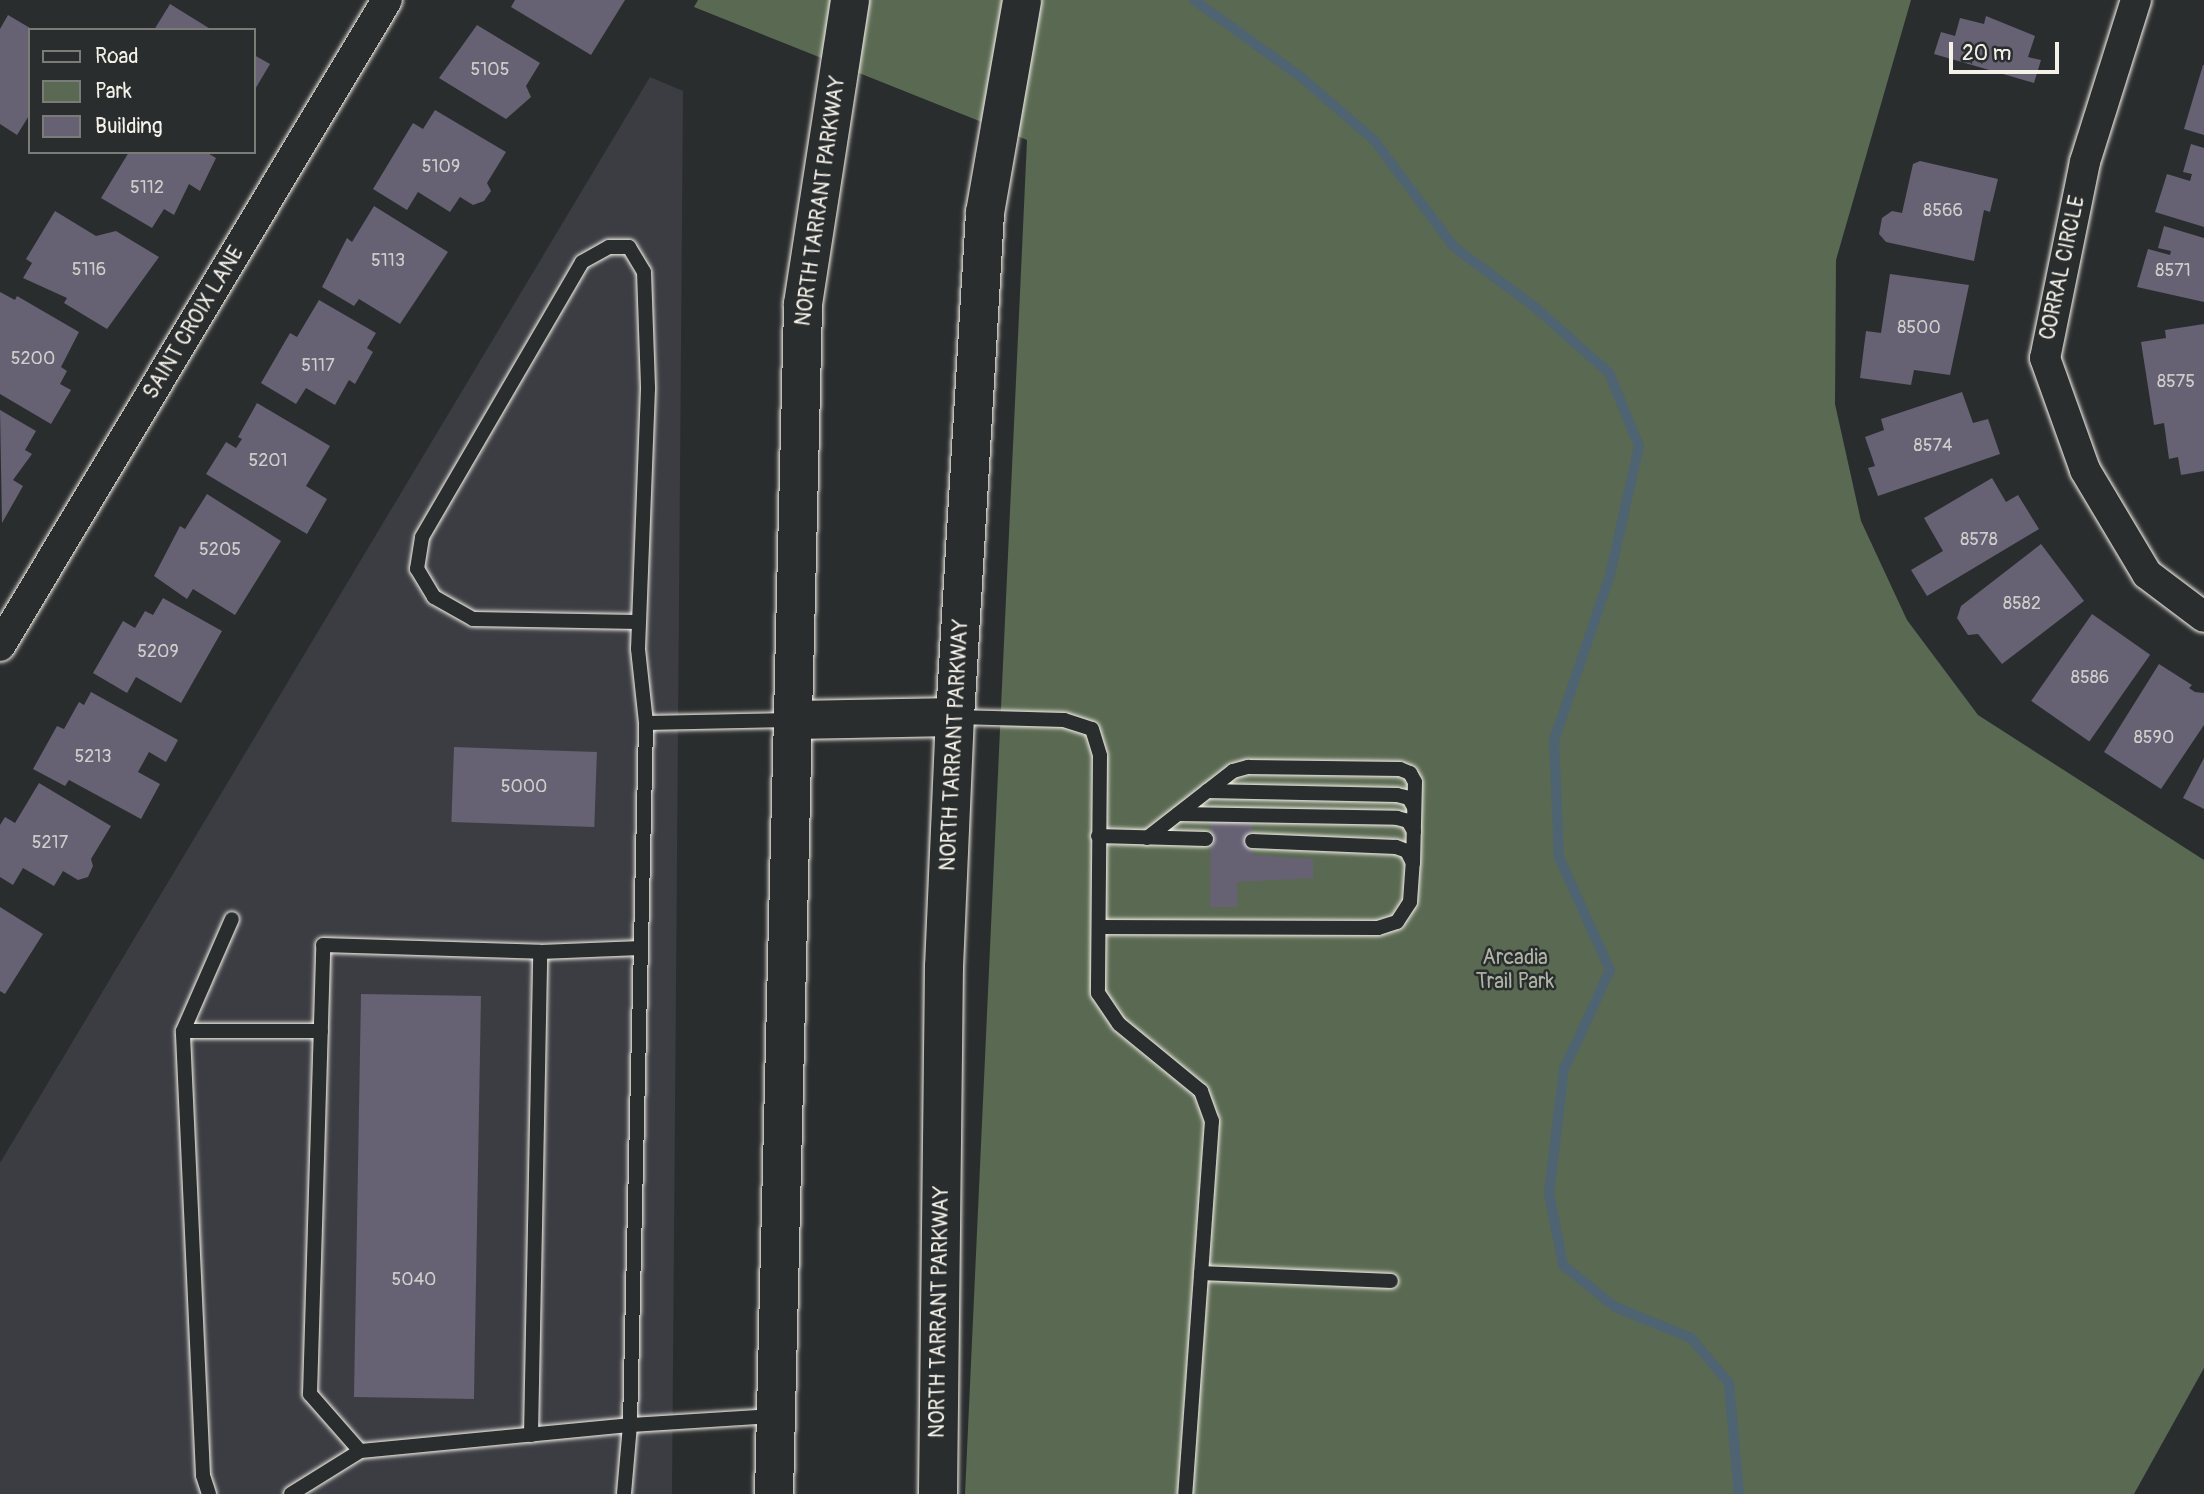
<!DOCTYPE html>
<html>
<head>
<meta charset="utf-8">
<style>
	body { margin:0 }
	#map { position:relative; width:2204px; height:1494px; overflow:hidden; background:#2a2d2e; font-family:Pangolin,sans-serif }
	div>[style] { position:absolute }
	.built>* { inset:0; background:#3c3d43 }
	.green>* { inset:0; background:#5a6952 }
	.stream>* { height:10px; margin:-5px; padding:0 5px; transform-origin:5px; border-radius:5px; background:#4e6472 }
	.building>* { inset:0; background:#666173; transform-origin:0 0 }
	.roads { filter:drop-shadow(0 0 2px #f4f1e8) drop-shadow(0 0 2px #f4f1e8) }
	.lane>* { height:14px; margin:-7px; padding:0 7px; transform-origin:7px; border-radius:7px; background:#2a2d2e }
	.street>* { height:30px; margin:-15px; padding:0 15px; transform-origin:15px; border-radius:15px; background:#2a2d2e }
	.primary>* { height:38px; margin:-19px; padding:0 19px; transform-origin:19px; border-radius:19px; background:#2a2d2e }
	span { translate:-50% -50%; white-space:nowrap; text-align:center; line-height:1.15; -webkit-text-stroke:5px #2a2d2e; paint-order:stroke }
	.number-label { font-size:18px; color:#d0cdcb }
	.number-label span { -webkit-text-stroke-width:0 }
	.street-label { font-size:21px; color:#f4f1e8 }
	.park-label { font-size:21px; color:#afb4a4 }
	.legend { position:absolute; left:28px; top:28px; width:228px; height:126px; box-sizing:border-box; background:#2a2d2e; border:2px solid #7b7b78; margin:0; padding:9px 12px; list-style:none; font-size:21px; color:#f4f1e8 }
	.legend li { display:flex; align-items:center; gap:14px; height:35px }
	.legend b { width:35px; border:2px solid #7b7b78 }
	.scale { position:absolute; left:1949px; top:42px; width:110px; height:32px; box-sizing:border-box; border:4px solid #f4f1e8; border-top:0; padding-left:9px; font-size:21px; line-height:24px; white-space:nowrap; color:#f4f1e8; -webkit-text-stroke:5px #2a2d2e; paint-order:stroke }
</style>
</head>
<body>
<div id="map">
	<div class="built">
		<i style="clip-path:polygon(650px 77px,683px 91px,672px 1494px,0 1494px,0 1163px)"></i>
	</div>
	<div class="green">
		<i style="clip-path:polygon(698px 0,1911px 0,1836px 260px,1835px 404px,1861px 521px,1907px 620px,1978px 715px,2204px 860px,2204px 1368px,2134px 1494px,965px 1494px,1027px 140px,694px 7px)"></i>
	</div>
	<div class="stream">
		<i style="left:1194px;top:0;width:132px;rotate:35.7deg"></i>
		<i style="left:1301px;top:77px;width:96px;rotate:40.8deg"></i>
		<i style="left:1374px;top:140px;width:134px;rotate:53.2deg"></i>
		<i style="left:1454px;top:247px;width:102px;rotate:36.6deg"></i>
		<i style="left:1536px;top:308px;width:98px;rotate:41.7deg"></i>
		<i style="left:1609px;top:373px;width:79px;rotate:67.7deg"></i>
		<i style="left:1639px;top:446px;width:132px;rotate:102.7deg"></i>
		<i style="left:1610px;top:575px;width:174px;rotate:108.7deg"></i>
		<i style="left:1554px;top:740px;width:117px;rotate:87.6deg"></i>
		<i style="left:1559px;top:857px;width:124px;rotate:65.7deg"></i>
		<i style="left:1610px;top:970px;width:109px;rotate:114.9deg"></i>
		<i style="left:1564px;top:1069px;width:125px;rotate:96.9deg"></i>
		<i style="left:1549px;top:1193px;width:73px;rotate:79deg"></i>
		<i style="left:1563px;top:1265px;width:67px;rotate:38.9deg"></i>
		<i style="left:1615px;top:1307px;width:82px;rotate:22.2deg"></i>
		<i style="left:1691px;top:1338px;width:59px;rotate:49.8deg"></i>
		<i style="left:1729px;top:1383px;width:111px;rotate:84.9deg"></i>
	</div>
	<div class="building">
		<i style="clip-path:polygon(515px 0,625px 0,591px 55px,511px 7px)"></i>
		<i style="clip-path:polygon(170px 4px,212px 30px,154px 30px)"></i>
		<i style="clip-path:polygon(8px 15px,30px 28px,30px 114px,17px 135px,0 124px,0 29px)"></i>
		<i style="clip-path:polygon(1986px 16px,2035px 36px,2028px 57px,2041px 60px,2034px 83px,1934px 54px,1941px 32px,1955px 36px,1960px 18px,1984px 24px)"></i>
		<i style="clip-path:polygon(477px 25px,540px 63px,526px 86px,531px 97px,506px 119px,439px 78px)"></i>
		<i style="clip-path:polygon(254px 55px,270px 64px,254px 91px)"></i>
		<i style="clip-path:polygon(2203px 65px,2204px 65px,2204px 135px,2184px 129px)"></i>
		<i style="clip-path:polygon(435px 110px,506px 152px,487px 183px,491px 191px,484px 201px,473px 205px,460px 197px,450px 212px,418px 192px,407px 210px,373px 189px,413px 123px,423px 129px)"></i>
		<i style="clip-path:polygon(2191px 144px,2204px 148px,2204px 227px,2155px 212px,2167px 174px,2190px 181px,2192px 174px,2183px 172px)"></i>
		<i style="clip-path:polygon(129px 152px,206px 152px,216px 158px,200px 191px,189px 184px,174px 215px,164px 209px,152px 228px,101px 198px)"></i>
		<i style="clip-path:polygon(1920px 161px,1998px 179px,1990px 212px,1984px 210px,1974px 261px,1886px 242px,1879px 234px,1882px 218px,1892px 211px,1902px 213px,1913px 164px)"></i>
		<i style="clip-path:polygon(374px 206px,448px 252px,400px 324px,359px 299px,354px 306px,322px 287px,347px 238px,352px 242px)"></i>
		<i style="clip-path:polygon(55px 211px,96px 236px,116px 231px,159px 257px,107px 329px,64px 303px,67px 298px,23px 278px,32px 263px,26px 259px)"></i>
		<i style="clip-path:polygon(2164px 226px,2204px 238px,2204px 302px,2137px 287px,2148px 249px,2170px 255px,2171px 251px,2158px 248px)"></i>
		<i style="clip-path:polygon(1890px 274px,1969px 285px,1950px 375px,1914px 370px,1911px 385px,1860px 378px,1866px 331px,1881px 333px)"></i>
		<i style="clip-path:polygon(0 292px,15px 300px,17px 296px,79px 332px,61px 367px,67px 371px,60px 384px,71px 390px,51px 424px,0 394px)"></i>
		<i style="clip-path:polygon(319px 300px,376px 333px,367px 348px,373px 352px,355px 384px,349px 380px,335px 405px,306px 388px,296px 404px,261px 383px,290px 333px,297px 337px)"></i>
		<i style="clip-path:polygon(2204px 324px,2204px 471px,2181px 475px,2178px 457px,2169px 459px,2164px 423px,2154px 425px,2141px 342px,2166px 338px,2165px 330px)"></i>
		<i style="clip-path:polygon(1962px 392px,1973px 423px,1988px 419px,2000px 454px,1878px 496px,1868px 468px,1875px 466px,1865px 437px,1884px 430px,1881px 419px)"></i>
		<i style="clip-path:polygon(257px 403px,330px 446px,306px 486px,327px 499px,307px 534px,206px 474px,226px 442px,236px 448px,242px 439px,238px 437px)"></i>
		<i style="clip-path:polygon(0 410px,36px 431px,25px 450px,32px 454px,13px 480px,23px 486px,2px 523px)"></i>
		<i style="clip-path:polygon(1992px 478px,2006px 502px,2018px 495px,2039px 529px,1927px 596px,1911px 570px,1943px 551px,1924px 518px)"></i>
		<i style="clip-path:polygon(207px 494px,281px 541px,235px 615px,193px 589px,187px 599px,154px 576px,180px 526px,185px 529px)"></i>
		<i style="clip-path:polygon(2041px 544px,2084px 601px,2002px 664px,1978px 634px,1968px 635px,1957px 618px,1961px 606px)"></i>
		<i style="clip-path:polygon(163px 598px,222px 631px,181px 703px,136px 677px,127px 693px,93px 673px,123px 621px,135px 628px,145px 611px,153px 615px)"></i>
		<i style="left:2092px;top:614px;width:71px;height:106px;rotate:35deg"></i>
		<i style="clip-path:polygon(2159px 664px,2192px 685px,2189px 688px,2195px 692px,2204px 693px,2204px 725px,2161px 789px,2104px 752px)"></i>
		<i style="clip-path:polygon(91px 692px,178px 740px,166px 762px,149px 752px,138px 772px,160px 784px,141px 819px,69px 780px,65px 786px,33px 769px,57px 726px,64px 729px,79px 702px,84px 705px)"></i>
		<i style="left:454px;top:747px;width:143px;height:75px;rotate:2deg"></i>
		<i style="clip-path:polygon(2204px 758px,2204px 809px,2183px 798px)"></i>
		<i style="clip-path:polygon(39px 783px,111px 826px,91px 859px,93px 866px,88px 877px,78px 880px,63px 871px,54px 886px,23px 868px,13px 885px,0 877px,0 825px,5px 817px,15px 823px)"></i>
		<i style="clip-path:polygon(1211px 821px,1252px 821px,1252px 855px,1313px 859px,1313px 878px,1237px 882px,1237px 907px,1210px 907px)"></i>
		<i style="clip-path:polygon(0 907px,43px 934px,5px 994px,0 991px)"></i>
		<i style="left:361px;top:994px;width:120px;height:403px;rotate:1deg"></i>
	</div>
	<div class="roads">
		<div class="lane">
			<i style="left:638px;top:622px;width:165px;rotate:-179deg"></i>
			<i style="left:473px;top:619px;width:45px;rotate:-150.6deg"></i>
			<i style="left:434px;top:597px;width:33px;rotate:-121deg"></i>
			<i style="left:417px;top:569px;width:32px;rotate:-81deg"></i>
			<i style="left:422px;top:537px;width:318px;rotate:-59.8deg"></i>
			<i style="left:582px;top:262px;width:31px;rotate:-29deg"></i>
			<i style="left:609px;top:247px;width:20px"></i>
			<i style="left:629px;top:247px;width:29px;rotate:59deg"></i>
			<i style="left:644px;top:272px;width:117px;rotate:88deg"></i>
			<i style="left:648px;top:389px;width:260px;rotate:92.2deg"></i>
			<i style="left:638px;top:649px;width:74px;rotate:83.8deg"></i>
			<i style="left:957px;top:717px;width:107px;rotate:1.6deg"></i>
			<i style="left:1064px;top:720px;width:29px;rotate:18deg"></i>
			<i style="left:1092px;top:729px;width:28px;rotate:73deg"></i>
			<i style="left:1100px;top:756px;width:237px;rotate:90.5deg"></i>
			<i style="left:1098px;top:993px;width:37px;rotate:56deg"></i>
			<i style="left:1119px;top:1024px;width:106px;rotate:39.3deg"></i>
			<i style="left:1201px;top:1091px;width:32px;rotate:70deg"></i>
			<i style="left:1212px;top:1121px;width:374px;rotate:94.1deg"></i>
			<i style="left:1207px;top:791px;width:190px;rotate:1.2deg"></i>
			<i style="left:1397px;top:795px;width:12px;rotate:14deg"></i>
			<i style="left:1409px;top:798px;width:10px;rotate:61deg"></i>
			<i style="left:1178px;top:814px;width:219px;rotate:1deg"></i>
			<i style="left:1397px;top:818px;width:11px;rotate:15deg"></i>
			<i style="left:1408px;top:821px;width:12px;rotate:59deg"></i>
			<i style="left:1098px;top:836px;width:108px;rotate:1.6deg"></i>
			<i style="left:1147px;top:838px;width:109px;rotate:-37.9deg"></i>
			<i style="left:1233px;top:771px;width:16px;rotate:-15deg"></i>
			<i style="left:1248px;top:767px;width:152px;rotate:0.8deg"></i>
			<i style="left:1400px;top:769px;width:11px;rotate:22deg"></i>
			<i style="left:1410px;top:773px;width:10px;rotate:61deg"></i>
			<i style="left:1415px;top:782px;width:80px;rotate:91.4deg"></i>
			<i style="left:1099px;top:927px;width:279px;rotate:0.2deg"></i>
			<i style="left:1378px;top:928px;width:20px;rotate:-18deg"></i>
			<i style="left:1397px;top:922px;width:24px;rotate:-57deg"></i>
			<i style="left:1410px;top:902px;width:39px;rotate:-86deg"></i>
			<i style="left:1413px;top:863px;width:13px;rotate:-117deg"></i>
			<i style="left:1407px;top:851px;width:12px;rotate:-160deg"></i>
			<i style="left:1396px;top:847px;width:144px;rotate:-177.6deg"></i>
			<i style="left:183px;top:1031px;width:138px"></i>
			<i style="left:1201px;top:1273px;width:190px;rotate:2.4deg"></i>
			<i style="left:774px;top:1416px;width:144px;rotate:176.4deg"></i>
			<i style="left:630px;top:1425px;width:702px;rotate:-88.69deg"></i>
			<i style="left:646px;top:723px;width:144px;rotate:-1.2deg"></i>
			<i style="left:531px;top:1435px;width:483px;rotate:-88.9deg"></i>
			<i style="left:360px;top:1451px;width:76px;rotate:-131.3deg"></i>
			<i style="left:310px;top:1394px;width:449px;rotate:-88.3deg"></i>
			<i style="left:323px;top:945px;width:217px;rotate:1.8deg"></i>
			<i style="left:540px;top:952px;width:101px;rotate:-2.3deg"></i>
			<i style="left:209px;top:1494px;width:20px;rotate:-108deg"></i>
			<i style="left:203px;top:1475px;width:444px;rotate:-92.6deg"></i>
			<i style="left:183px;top:1031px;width:122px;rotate:-66.4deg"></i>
			<i style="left:291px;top:1494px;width:81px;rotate:-31.9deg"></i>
			<i style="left:360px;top:1451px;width:271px;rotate:-5.5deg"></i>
			<i style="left:630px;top:1425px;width:69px;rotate:95deg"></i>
		</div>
		<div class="street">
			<i style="left:2136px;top:0;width:170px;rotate:107.5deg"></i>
			<i style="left:2085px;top:162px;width:200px;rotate:101.5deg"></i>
			<i style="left:2045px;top:358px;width:119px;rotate:70.3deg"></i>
			<i style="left:2085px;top:470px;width:121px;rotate:59.2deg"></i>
			<i style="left:2147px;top:574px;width:71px;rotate:37deg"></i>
			<i style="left:0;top:646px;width:753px;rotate:-59.08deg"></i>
		</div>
		<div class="primary">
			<i style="left:795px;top:720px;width:160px;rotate:-1.1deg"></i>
			<i style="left:774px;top:1494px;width:1190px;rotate:-88.6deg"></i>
			<i style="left:803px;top:304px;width:308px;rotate:-81.2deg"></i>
			<i style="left:938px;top:1494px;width:527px;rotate:-89.35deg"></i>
			<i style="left:944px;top:967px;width:250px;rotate:-87.5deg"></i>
			<i style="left:955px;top:717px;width:505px;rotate:-86.59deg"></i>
			<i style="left:985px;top:213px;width:216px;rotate:-80.1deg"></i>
		</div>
	</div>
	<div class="number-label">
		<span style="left:490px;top:70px">5105</span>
		<span style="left:441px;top:167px">5109</span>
		<span style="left:147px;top:188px">5112</span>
		<span style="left:1943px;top:211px">8566</span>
		<span style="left:388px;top:261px">5113</span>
		<span style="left:89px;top:270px">5116</span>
		<span style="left:2173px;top:271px">8571</span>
		<span style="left:1919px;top:328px">8500</span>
		<span style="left:33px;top:359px">5200</span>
		<span style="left:318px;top:366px">5117</span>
		<span style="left:2176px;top:382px">8575</span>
		<span style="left:1933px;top:446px">8574</span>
		<span style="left:268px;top:461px">5201</span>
		<span style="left:1979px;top:540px">8578</span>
		<span style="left:220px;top:550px">5205</span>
		<span style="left:2022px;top:604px">8582</span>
		<span style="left:158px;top:652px">5209</span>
		<span style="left:2090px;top:678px">8586</span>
		<span style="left:2154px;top:738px">8590</span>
		<span style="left:93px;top:757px">5213</span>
		<span style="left:524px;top:787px">5000</span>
		<span style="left:50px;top:843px">5217</span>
		<span style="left:414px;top:1280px">5040</span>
	</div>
	<div class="street-label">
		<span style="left:821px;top:201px;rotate:-82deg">NORTH TARRANT PARKWAY</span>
		<span style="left:2063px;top:268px;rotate:-78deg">CORRAL CIRCLE</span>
		<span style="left:194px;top:323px;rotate:-59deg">SAINT CROIX LANE</span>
		<span style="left:955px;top:745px;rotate:-87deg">NORTH TARRANT PARKWAY</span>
		<span style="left:940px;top:1312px;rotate:-89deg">NORTH TARRANT PARKWAY</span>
	</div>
	<div class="park-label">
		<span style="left:1515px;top:970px">Arcadia<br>Trail Park</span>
	</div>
	<ul class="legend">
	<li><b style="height:9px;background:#2a2d2e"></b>Road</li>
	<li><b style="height:19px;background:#5a6952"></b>Park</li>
	<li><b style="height:19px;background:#666173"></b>Building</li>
	</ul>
	<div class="scale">20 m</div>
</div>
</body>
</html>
